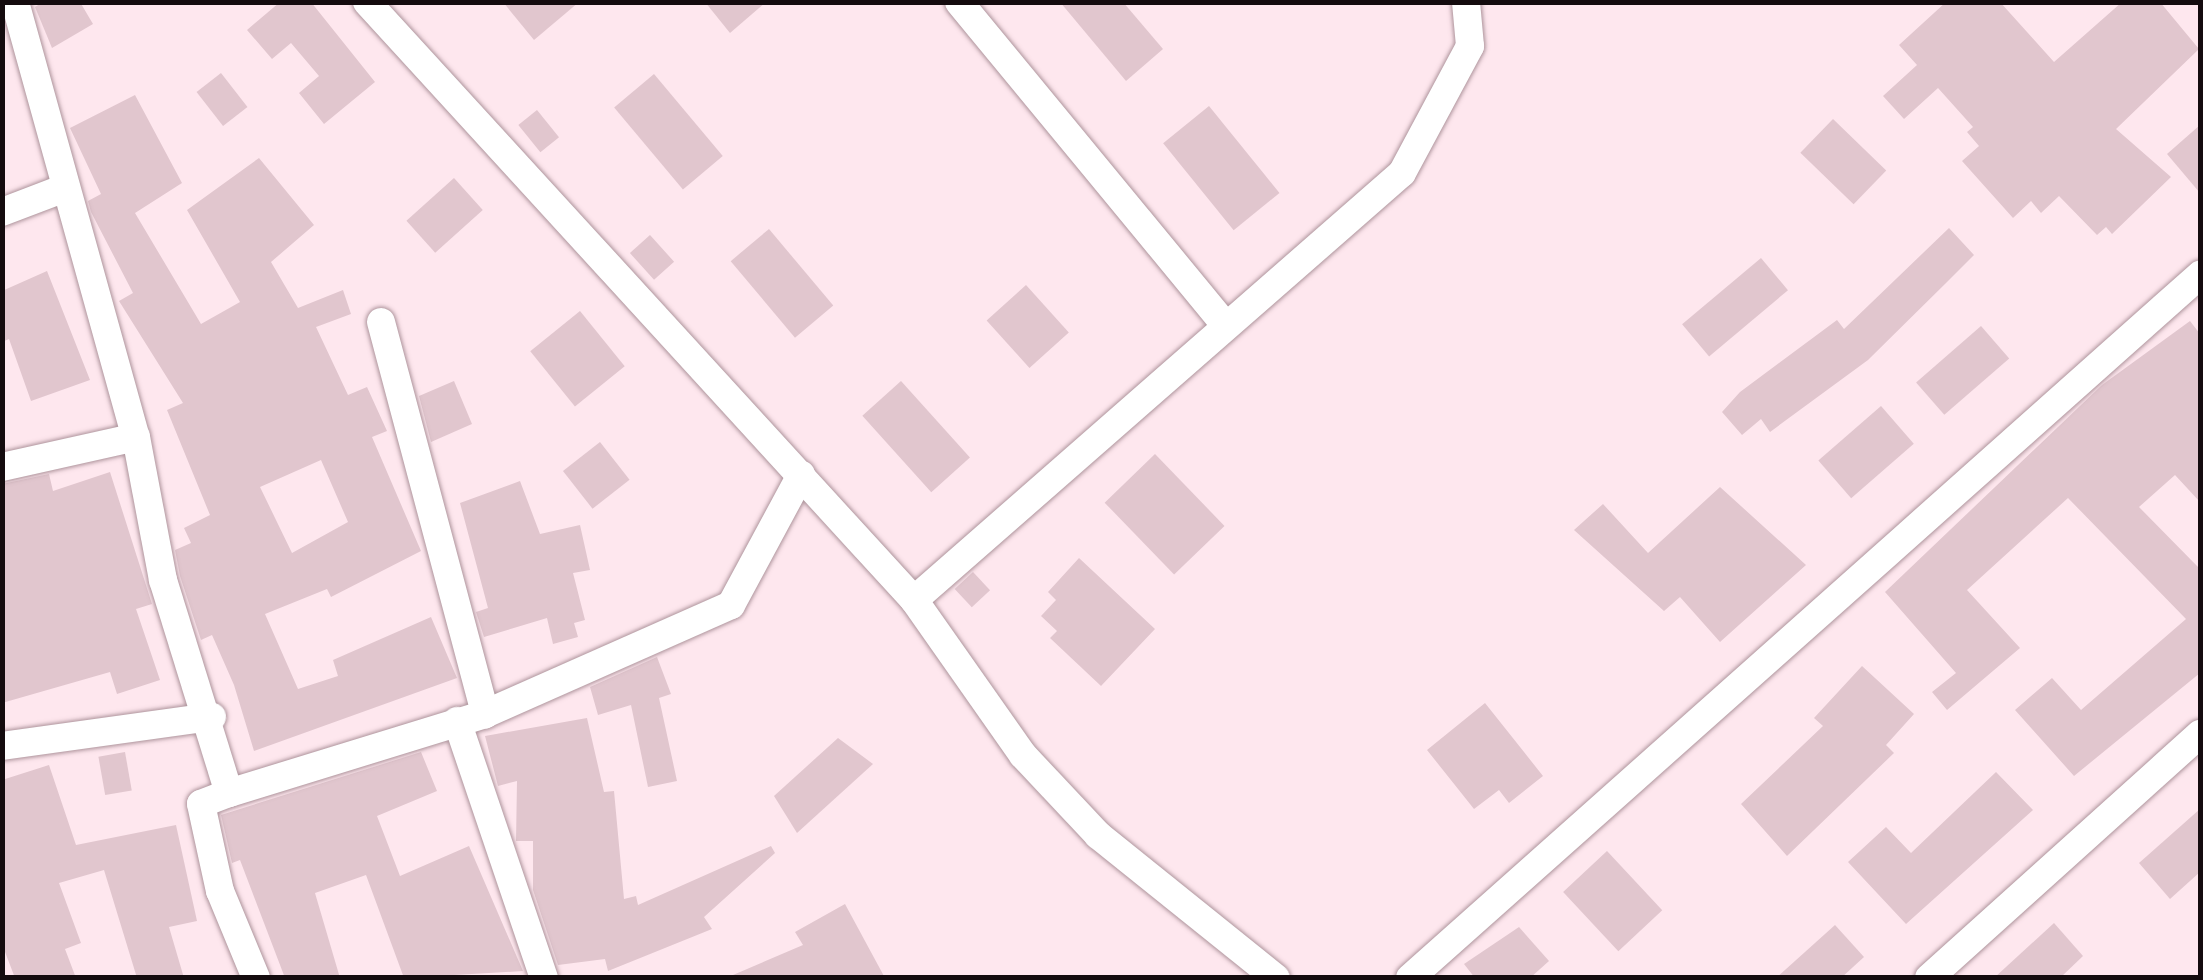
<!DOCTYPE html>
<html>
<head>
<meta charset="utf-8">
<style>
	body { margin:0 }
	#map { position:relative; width:2203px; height:980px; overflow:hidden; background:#fee7ee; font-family:"Public Sans",sans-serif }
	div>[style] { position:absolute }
	.building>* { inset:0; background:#e1c6ce; transform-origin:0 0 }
	.roads { filter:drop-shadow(0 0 2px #ae949c) drop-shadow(0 0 2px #ae949c) }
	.minor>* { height:28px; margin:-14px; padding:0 14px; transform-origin:14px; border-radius:14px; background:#fff }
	span { translate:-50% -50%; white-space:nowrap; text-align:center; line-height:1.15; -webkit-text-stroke:9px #fbfbfb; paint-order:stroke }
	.frame { position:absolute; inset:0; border:5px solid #140b0e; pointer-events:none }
</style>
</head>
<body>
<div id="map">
	<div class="building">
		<i style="clip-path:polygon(43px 2px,80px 2px,93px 24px,52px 48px,35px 7px)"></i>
		<i style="clip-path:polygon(280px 2px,311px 2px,375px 82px,324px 124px,299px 93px,319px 76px,291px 43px,272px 59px,247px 30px)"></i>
		<i style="clip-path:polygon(503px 2px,579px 2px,534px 40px)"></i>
		<i style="clip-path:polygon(705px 2px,766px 2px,730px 33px)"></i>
		<i style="clip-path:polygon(1060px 2px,1123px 2px,1163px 49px,1126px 81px)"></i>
		<i style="clip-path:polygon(1946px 2px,2000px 2px,2054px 62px,2122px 2px,2160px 2px,2199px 49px,2116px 129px,2171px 177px,2112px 234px,2106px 227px,2097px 235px,2059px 196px,2041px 213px,2031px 201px,2013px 218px,1962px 161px,1979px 146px,1967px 132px,1973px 127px,1938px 88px,1904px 119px,1883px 96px,1917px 65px,1899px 45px)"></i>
		<i style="left:221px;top:73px;width:43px;height:31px;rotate:52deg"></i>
		<i style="left:654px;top:74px;width:107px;height:52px;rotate:50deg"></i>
		<i style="clip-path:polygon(evenodd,135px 95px,182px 183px,135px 213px,201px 324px,240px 302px,187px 210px,259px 158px,314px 225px,271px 262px,298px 308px,343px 290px,351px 314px,316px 327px,348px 395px,367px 387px,387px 431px,372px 437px,421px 551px,331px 597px,327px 589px,265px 614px,298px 689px,338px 676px,333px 660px,431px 617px,457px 678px,254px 751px,234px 685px,212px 635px,201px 640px,180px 576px,175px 550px,191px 543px,184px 528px,210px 515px,167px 410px,183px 403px,119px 301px,133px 293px,91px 212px,88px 201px,101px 194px,70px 128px,135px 95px,321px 460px,348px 522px,292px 553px,260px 487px,321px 460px)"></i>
		<i style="left:1209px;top:106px;width:112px;height:59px;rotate:51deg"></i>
		<i style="left:537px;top:110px;width:35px;height:24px;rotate:51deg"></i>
		<i style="left:1833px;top:119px;width:74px;height:47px;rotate:44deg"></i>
		<i style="clip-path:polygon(2200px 125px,2200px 193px,2167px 154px)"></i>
		<i style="left:454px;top:178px;width:43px;height:64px;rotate:48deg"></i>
		<i style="clip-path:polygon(1949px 228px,1974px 255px,1946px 283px,1868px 360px,1770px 432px,1761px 419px,1742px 435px,1722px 412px,1740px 392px,1837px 320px,1844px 329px)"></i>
		<i style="left:769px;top:229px;width:100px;height:50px;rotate:50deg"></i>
		<i style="left:650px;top:235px;width:36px;height:27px;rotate:48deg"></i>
		<i style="left:1761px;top:258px;width:42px;height:103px;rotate:50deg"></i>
		<i style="clip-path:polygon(47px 271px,90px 380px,31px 401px,9px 339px,2px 342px,2px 291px)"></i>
		<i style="left:1026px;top:285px;width:64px;height:53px;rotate:48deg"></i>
		<i style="left:580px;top:311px;width:71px;height:64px;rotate:51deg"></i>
		<i style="clip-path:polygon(2190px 321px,2200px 334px,2200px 502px,2175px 475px,2139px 507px,2200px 569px,2200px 673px,2074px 776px,2015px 710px,2052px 678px,2081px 710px,2186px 619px,2068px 498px,1967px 590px,2020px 648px,1947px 710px,1932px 692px,1956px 673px,1885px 592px,2102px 385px)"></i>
		<i style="left:1981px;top:326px;width:43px;height:86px;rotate:49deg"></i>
		<i style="clip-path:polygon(454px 381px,472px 424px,431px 442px,419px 396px)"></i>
		<i style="left:901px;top:381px;width:103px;height:52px;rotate:48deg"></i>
		<i style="left:1881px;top:406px;width:50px;height:83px;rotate:49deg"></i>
		<i style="left:600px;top:442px;width:48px;height:47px;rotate:52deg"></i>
		<i style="left:1155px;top:454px;width:100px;height:70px;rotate:46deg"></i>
		<i style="clip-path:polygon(110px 472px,152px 604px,136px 609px,160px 680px,117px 694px,110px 672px,2px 703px,2px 484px,49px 474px,53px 491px)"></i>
		<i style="clip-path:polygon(520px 481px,540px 534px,580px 525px,590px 570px,573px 573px,585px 620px,574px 623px,578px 637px,553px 644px,547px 618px,484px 637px,476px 612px,488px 608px,460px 503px)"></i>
		<i style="clip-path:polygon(1720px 487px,1806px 565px,1720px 642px,1680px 597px,1664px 611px,1574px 530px,1603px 504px,1648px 553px)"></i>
		<i style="clip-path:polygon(1079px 558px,1155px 629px,1101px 686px,1050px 638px,1057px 631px,1041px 616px,1056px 600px,1048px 592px)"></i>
		<i style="left:973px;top:572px;width:25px;height:25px;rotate:47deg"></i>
		<i style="clip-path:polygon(657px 657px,671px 694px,659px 698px,677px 781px,648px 787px,631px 705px,598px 715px,590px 687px)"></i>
		<i style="clip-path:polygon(1862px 666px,1914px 714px,1886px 745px,1894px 753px,1787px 856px,1741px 804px,1823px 726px,1814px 718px)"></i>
		<i style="clip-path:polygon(1485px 703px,1543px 776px,1509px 803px,1499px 790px,1474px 809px,1427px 750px)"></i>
		<i style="clip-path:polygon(587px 718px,604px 792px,614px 791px,624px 899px,636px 896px,638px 905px,771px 846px,775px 853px,704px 917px,712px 929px,608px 971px,605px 959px,558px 965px,533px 890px,533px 841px,516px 841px,517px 781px,498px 786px,485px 736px)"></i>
		<i style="clip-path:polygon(838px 738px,873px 764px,797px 833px,774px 796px)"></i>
		<i style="left:125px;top:752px;width:39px;height:27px;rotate:80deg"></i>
		<i style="clip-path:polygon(421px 752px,437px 791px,377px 816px,400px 876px,469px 846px,523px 971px,404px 978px,366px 875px,315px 893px,340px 978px,285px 978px,240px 860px,232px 863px,221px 815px)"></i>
		<i style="clip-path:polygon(49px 765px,76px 845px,176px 825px,197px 921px,169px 927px,184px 978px,137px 978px,104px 870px,59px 883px,81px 943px,65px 949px,76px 978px,15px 978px,2px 944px,2px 780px)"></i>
		<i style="clip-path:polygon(1996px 772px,2033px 810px,1906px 924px,1848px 862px,1886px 827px,1911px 853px)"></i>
		<i style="clip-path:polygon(2200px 809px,2200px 872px,2170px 899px,2139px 863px)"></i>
		<i style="left:1607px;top:851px;width:81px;height:60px;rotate:47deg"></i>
		<i style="clip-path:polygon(845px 904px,885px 978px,726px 978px,803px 945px,795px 932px)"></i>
		<i style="clip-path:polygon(2054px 923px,2083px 956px,2060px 978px,1994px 978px)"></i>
		<i style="clip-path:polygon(1835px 925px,1864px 957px,1841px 978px,1776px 978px)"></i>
		<i style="clip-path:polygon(1519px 927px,1549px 961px,1530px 978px,1475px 978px,1464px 964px)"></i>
	</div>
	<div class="roads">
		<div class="minor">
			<i style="left:15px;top:2px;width:452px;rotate:74.5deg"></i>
			<i style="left:136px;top:437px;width:146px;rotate:79.3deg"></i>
			<i style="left:163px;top:580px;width:223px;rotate:72.8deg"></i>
			<i style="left:229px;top:793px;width:268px;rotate:-17.1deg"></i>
			<i style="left:485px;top:714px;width:269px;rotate:-23.9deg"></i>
			<i style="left:731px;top:605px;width:148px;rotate:-61.7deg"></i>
			<i style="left:367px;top:2px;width:810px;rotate:47.55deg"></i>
			<i style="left:914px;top:600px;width:189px;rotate:54.9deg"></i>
			<i style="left:1023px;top:755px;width:110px;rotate:46.8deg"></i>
			<i style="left:1098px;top:835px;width:228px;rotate:38.8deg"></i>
			<i style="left:959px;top:2px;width:418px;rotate:50.5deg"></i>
			<i style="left:2px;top:212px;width:67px;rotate:-20.9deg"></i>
			<i style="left:381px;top:322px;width:406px;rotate:75.1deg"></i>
			<i style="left:2px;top:467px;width:137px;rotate:-12.6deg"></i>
			<i style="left:914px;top:600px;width:648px;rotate:-41.19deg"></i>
			<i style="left:1402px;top:173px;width:144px;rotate:-61.8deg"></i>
			<i style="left:1470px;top:46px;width:44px;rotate:-95.2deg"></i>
			<i style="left:457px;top:721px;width:271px;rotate:71.3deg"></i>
			<i style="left:2px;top:746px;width:212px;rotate:-7.9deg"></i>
			<i style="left:229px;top:793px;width:30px;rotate:159deg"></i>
			<i style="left:201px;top:804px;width:89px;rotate:77.7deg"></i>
			<i style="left:220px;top:891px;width:94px;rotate:67.5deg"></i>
			<i style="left:1410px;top:978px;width:1058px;rotate:-41.67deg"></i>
			<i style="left:1929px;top:978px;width:365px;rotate:-42deg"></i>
		</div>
	</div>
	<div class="frame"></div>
</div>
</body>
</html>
